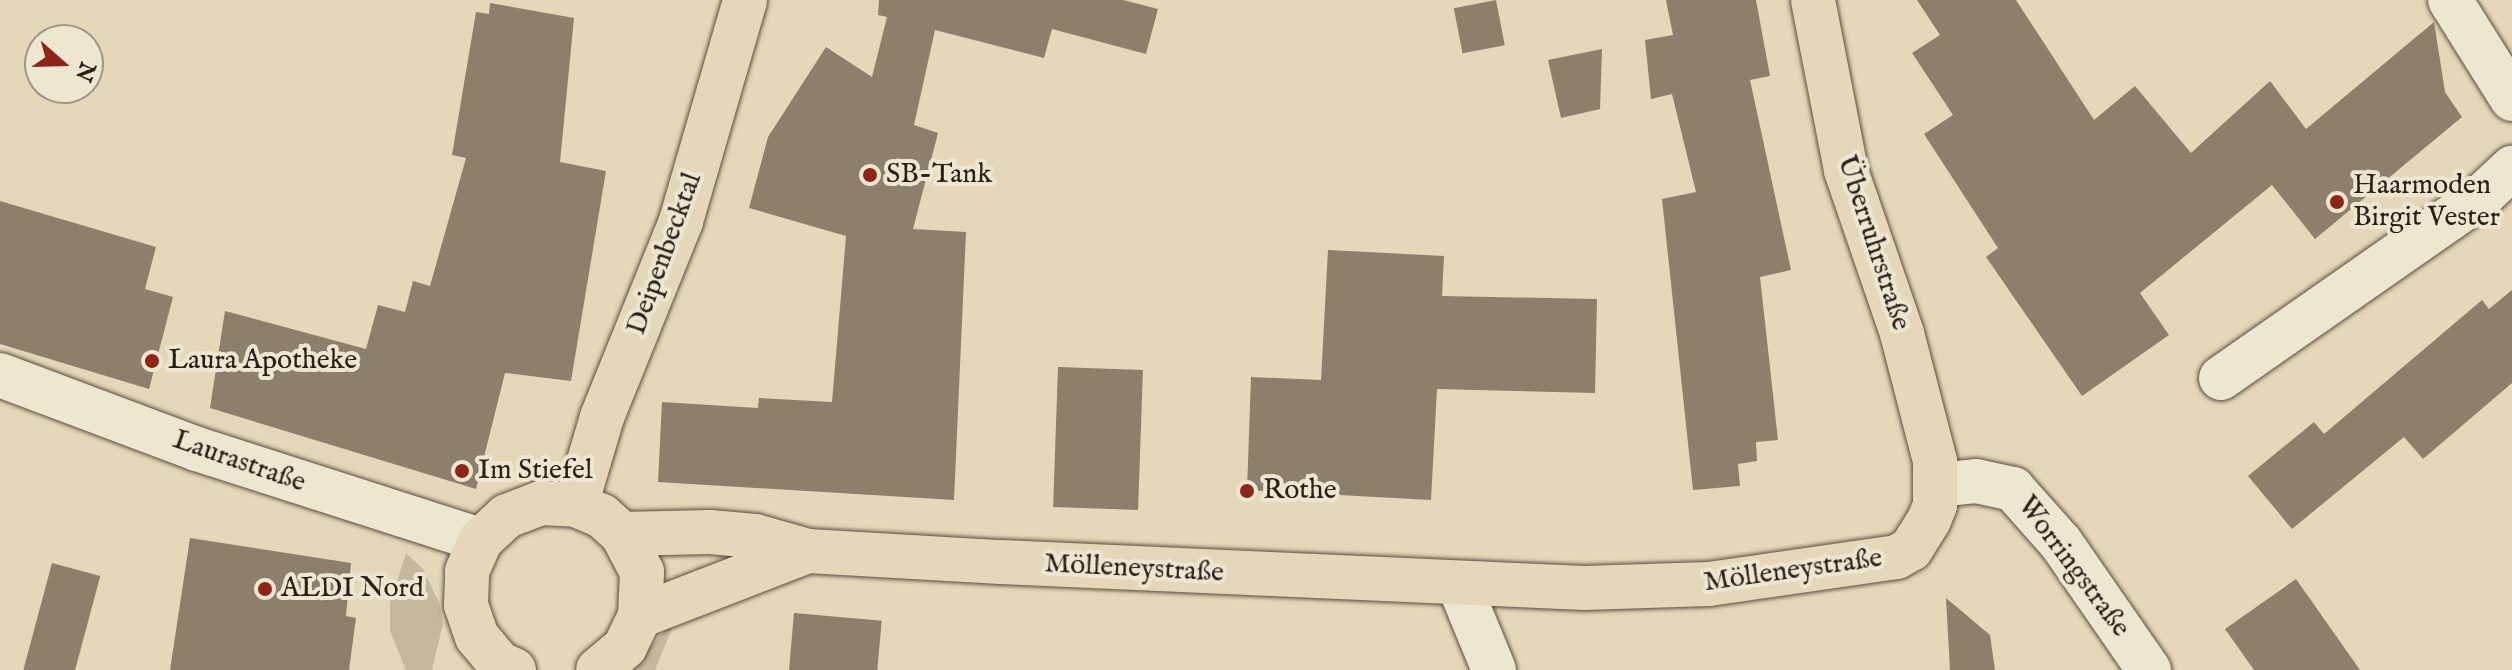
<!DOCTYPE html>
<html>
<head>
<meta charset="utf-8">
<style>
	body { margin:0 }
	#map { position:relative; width:2512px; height:670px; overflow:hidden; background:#e4d8b8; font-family:"IM FELL English",serif }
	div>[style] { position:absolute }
	.green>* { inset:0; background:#c5b99d }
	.building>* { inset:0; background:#8c7f6b; transform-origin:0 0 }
	.roads { filter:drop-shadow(0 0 2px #5b4d3f) drop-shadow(0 0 2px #5b4d3f) }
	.minor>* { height:44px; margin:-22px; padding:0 22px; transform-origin:22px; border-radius:22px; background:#ede6d1 }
	.major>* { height:44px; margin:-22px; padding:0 22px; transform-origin:22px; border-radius:22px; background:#e4d8b8 }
	.dots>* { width:22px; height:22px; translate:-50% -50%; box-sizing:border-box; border:4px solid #ede6d1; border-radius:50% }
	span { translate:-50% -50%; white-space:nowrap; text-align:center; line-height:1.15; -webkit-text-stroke:8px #ede6d1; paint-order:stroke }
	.poi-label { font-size:28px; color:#2d1f17 }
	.left { translate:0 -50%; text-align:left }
	.street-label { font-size:28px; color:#2d1f17 }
	.north { position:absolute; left:24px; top:24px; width:80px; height:80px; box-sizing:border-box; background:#ede6d1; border:2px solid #a09687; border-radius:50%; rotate:110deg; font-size:22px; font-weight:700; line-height:32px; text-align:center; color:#2d1f17 }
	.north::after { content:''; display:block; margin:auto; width:28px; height:36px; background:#8f2418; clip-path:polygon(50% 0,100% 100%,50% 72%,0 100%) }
</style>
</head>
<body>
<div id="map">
	<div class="green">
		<i style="clip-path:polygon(406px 553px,423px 569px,440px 605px,443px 624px,432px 670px,406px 670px,390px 631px,390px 603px)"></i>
		<i style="clip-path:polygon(675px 621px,655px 670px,633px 670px,657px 639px)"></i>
	</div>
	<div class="building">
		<i style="clip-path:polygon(879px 0,1123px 0,1158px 9px,1146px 54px,1052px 29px,1044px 58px,935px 30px,914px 125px,938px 133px,913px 229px,966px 232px,954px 500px,658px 482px,662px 402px,758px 408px,759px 398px,832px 402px,846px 236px,749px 208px,768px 137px,826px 47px,872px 77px,887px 17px,878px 15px)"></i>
		<i style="left:1496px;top:0;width:46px;height:43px;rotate:79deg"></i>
		<i style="clip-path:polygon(1666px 0,1756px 0,1770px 76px,1750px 80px,1791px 270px,1760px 277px,1778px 440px,1756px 442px,1757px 461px,1738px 464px,1740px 486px,1693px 490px,1662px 199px,1696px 192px,1672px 94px,1651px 99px,1645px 40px,1673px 35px)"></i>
		<i style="clip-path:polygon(1917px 0,2016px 0,2094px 120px,2135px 86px,2191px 153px,2270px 81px,2306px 129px,2434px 22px,2445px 92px,2462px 117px,2315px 239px,2272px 185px,2140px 293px,2169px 335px,2082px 396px,1986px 257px,1998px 248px,1924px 134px,1953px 115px,1912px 53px,1940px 35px)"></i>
		<i style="clip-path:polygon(490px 3px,574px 18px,560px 162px,606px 171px,571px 381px,505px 373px,476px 489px,210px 408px,225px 311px,366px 349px,378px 305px,405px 312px,413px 281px,430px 286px,466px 158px,452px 155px,476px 12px,489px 14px)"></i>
		<i style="clip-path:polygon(1602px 49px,1600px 109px,1561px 118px,1548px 60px)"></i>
		<i style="clip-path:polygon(0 201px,156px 247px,145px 289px,173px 297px,149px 389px,0 344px)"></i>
		<i style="clip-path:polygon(1328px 250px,1444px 256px,1442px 296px,1597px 299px,1595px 393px,1437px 389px,1431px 500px,1247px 490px,1251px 377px,1321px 380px)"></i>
		<i style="clip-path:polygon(2512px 290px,2512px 383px,2423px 459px,2404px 437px,2292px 529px,2248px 476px,2314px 422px,2324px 434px,2482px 300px,2489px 309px)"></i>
		<i style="left:1058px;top:367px;width:85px;height:140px;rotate:2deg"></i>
		<i style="clip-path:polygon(190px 538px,351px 563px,346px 616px,356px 618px,349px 670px,170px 670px)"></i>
		<i style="left:52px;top:563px;width:50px;height:111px;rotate:15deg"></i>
		<i style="clip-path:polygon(2296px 579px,2360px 670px,2254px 670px,2225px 629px)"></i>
		<i style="clip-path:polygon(1946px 598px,1990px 635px,1995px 670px,1950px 670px)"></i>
		<i style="left:794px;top:613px;width:88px;height:57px;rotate:5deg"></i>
	</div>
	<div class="roads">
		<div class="minor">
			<i style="left:2450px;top:0;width:117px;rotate:57.9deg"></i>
			<i style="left:0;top:375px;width:210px;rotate:20.6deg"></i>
			<i style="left:197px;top:449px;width:298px;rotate:17.8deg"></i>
			<i style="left:2221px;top:378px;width:320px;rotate:-34.9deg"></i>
			<i style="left:2483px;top:195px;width:40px;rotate:-43deg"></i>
			<i style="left:1936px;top:485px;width:40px;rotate:-5.7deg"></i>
			<i style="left:1976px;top:481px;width:38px;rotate:12deg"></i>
			<i style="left:2013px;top:489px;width:72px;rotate:48.4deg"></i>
			<i style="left:2061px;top:543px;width:155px;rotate:55.3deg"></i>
			<i style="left:1459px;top:585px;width:92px;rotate:67.6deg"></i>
		</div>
		<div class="major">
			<i style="left:576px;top:505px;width:92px;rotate:-73.5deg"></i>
			<i style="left:602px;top:417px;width:211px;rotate:-68deg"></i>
			<i style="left:681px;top:221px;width:230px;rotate:-73.8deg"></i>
			<i style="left:622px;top:534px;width:88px;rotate:-1.3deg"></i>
			<i style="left:710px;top:532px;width:45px;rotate:5.1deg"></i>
			<i style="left:755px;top:536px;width:55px;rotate:15.8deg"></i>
			<i style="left:808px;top:551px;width:193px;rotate:3.3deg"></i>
			<i style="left:1001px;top:562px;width:584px;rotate:2.55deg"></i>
			<i style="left:1584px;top:588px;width:125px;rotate:-1.8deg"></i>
			<i style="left:1709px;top:584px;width:190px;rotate:-8.2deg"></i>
			<i style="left:1897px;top:557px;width:16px;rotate:-30deg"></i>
			<i style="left:1911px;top:549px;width:34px;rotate:-58deg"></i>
			<i style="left:1929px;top:520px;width:16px;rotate:-68deg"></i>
			<i style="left:1935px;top:505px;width:44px;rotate:-90deg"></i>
			<i style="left:1935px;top:461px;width:132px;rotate:-104.5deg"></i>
			<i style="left:1902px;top:333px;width:172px;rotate:-109deg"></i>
			<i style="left:1846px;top:170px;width:173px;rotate:-101deg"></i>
			<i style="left:640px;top:616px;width:180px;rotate:-21.2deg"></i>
			<i style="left:514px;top:670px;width:17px;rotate:-155deg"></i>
			<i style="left:499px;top:663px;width:34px;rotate:-130deg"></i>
			<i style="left:477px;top:637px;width:34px;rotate:-109deg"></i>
			<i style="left:466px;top:605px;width:34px;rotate:-88deg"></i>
			<i style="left:467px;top:571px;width:34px;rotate:-66deg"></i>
			<i style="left:481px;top:540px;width:35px;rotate:-43deg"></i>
			<i style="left:507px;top:516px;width:36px;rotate:-21deg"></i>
			<i style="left:541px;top:503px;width:35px;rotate:3deg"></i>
			<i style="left:576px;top:505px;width:28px;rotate:23deg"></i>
			<i style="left:602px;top:516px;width:27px;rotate:42deg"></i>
			<i style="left:622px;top:534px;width:43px;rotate:62.2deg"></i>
			<i style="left:642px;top:572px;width:44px;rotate:92.6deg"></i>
			<i style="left:640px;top:616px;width:34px;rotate:116deg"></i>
			<i style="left:625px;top:647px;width:35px;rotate:140deg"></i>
		</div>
	</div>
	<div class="dots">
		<i style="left:870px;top:175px;background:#8f2418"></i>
		<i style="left:2337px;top:202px;background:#8f2418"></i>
		<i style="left:152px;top:361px;background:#8f2418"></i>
		<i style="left:462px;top:471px;background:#8f2418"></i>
		<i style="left:1247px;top:491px;background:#8f2418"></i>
		<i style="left:265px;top:589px;background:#8f2418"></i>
	</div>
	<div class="poi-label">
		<span class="left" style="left:886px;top:175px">SB-Tank</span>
		<span class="left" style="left:2353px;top:202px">Haarmoden<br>Birgit Vester</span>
		<span class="left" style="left:168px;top:361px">Laura Apotheke</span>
		<span class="left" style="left:478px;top:471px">Im Stiefel</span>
		<span class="left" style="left:1263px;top:491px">Rothe</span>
		<span class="left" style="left:281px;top:589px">ALDI Nord</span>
	</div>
	<div class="street-label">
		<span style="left:1873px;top:243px;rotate:72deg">Überruhrstraße</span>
		<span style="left:665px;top:254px;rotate:-70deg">Deipenbecktal</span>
		<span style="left:239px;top:462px;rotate:19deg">Laurastraße</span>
		<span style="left:2073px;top:567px;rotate:53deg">Worringstraße</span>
		<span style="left:1134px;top:569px;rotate:3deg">Mölleneystraße</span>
		<span style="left:1793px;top:571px;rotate:-8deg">Mölleneystraße</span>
	</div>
	<div class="north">N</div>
</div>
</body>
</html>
